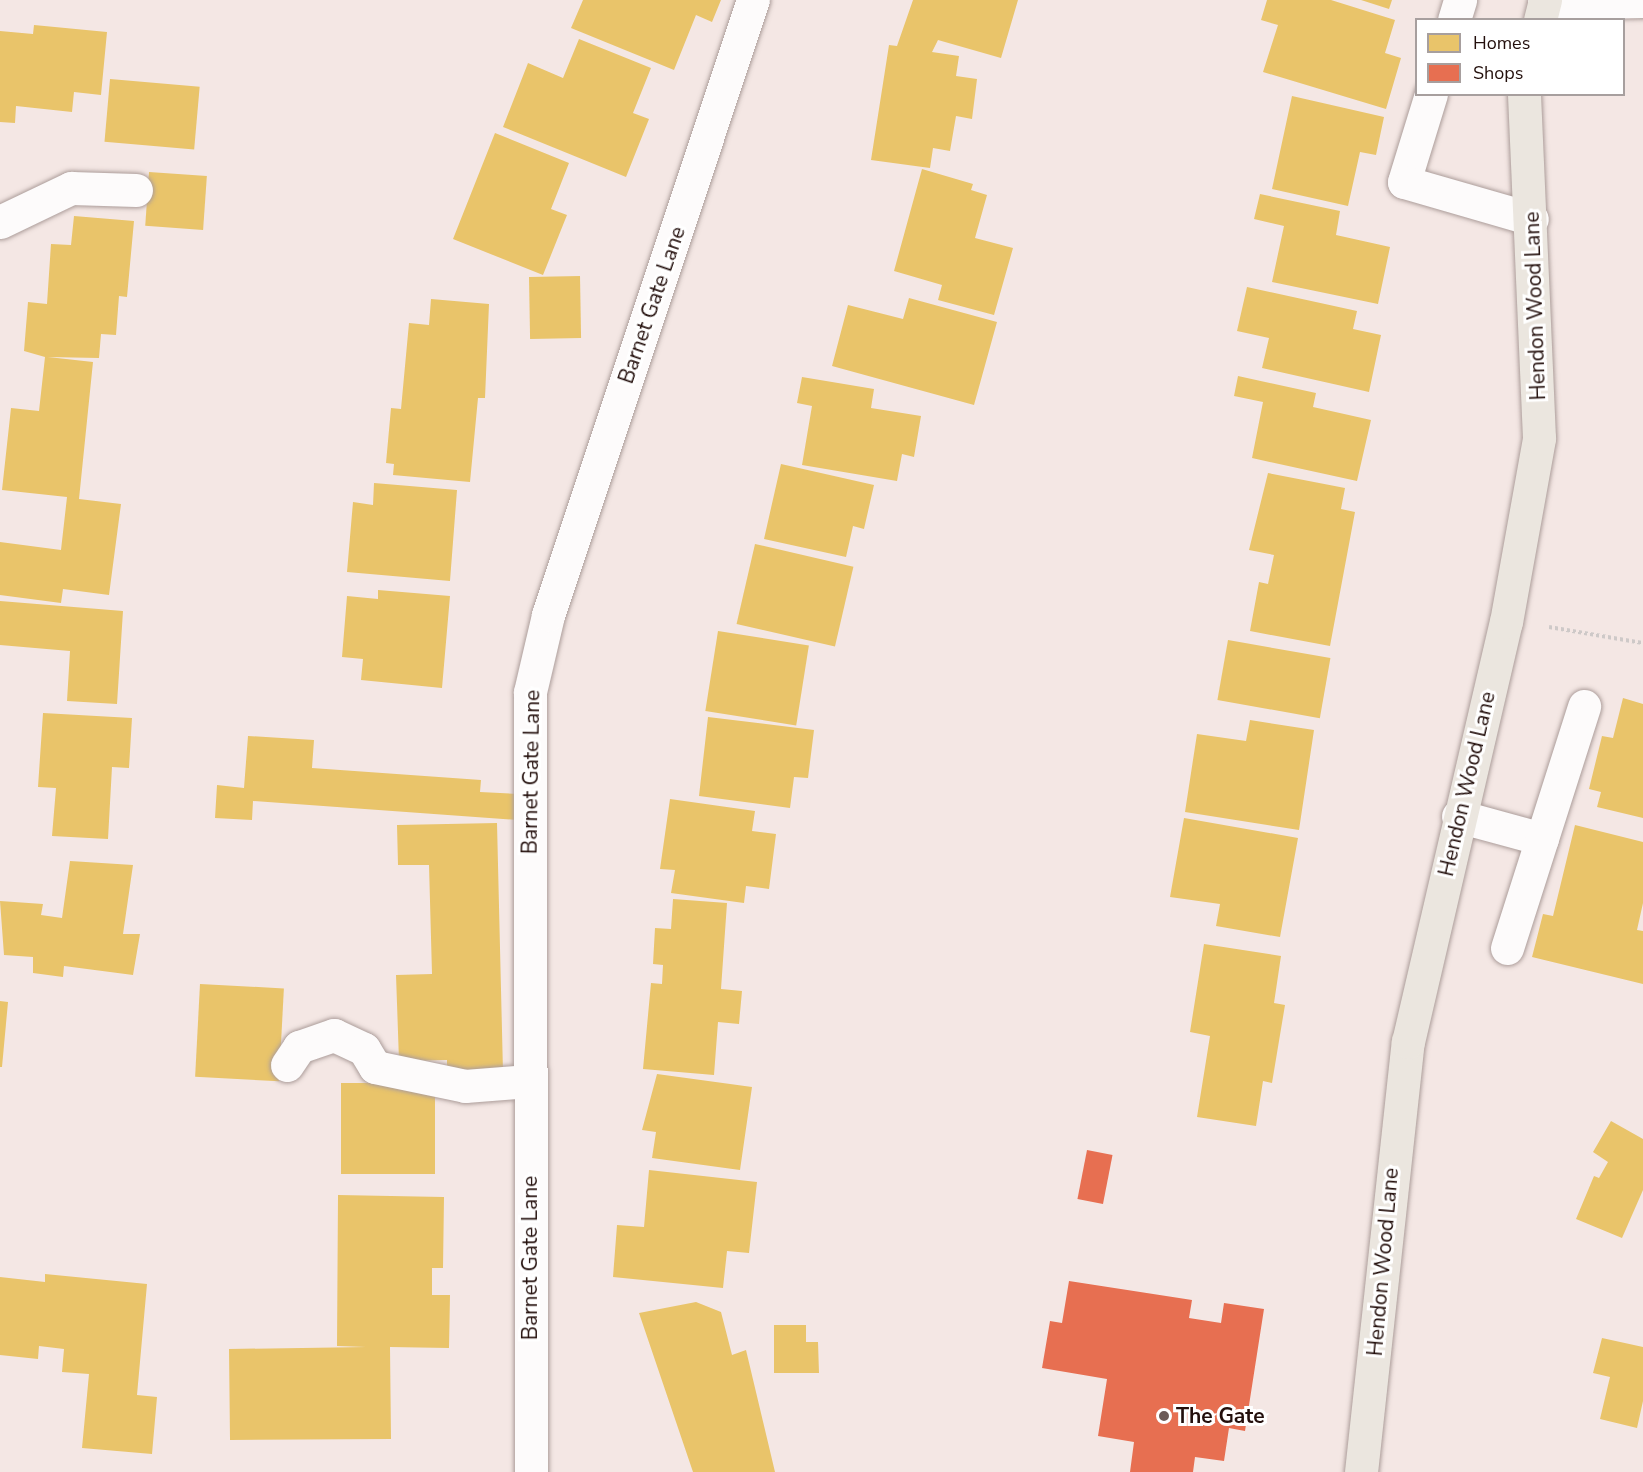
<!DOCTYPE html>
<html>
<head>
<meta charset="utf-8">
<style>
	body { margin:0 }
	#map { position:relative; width:1643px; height:1472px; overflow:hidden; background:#f4e7e4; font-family:"Nunito Sans",sans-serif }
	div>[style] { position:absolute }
	.homes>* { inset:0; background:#e9c46a; transform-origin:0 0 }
	.shops>* { inset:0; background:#e76f51; transform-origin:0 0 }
	.path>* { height:4px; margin-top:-2px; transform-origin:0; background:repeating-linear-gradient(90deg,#cec9c8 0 3px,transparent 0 6px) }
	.roads { filter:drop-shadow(0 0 2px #ac9d9a) drop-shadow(0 0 2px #ac9d9a) }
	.minor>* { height:33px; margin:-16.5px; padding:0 16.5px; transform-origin:16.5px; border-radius:16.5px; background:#fdfbfb }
	.major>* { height:33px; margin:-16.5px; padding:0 16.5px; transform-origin:16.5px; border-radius:16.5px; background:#ebe6df }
	.dots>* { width:16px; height:16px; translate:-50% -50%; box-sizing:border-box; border:3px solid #fff; border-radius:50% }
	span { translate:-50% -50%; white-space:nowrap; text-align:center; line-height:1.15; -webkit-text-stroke:6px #fff; paint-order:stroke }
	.street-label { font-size:21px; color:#230f0c }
	.poi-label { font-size:21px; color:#230f0c; font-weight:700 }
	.left { translate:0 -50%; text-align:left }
	.legend { position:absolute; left:1415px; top:18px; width:210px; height:78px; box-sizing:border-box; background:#fff; border:2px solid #a79f9e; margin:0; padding:8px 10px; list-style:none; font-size:18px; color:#230f0c }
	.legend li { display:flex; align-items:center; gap:12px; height:30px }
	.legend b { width:30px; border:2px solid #a79f9e }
</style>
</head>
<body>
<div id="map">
	<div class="homes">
		<i style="clip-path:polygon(583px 0,721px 0,712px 22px,696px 15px,674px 70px,571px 28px)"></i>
		<i style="clip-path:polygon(913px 0,1018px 0,1001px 58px,938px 40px,932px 52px,959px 56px,956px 76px,977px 79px,972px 119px,956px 116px,950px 151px,933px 148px,930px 168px,871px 160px,889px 45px,897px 46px)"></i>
		<i style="clip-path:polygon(1267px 0,1331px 0,1395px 20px,1385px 53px,1401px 58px,1386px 109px,1263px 72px,1278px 25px,1261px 20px)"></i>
		<i style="clip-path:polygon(1361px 0,1392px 0,1389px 9px)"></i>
		<i style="clip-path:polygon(34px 25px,107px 32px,101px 95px,74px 92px,72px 112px,16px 106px,15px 123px,0 122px,0 31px,33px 34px)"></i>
		<i style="clip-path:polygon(579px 39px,651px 68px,633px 113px,649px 119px,626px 177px,503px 127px,528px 63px,563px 78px)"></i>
		<i style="left:110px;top:79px;width:90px;height:63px;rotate:5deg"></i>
		<i style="clip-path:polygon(1292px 96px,1384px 117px,1376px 155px,1360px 152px,1348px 206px,1272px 189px)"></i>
		<i style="clip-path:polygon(495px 133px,569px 163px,551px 209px,567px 215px,543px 275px,453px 239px)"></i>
		<i style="clip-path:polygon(922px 169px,973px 184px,971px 190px,987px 195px,975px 238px,1013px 248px,994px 315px,938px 300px,942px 285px,894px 271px)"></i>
		<i style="left:149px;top:172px;width:58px;height:54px;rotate:4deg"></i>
		<i style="clip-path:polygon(1260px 194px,1340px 211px,1336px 235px,1390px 247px,1378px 304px,1272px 282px,1284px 226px,1254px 219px)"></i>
		<i style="clip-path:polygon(74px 216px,134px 221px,127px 297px,119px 296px,116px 335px,101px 334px,99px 358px,48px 357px,93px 362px,79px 499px,121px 504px,109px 595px,63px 589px,61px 603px,0 595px,0 542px,61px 550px,67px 497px,2px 490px,11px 408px,39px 411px,45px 357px,24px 351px,28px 302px,47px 304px,51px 244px,71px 245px)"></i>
		<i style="left:580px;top:276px;width:62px;height:51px;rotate:89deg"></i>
		<i style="clip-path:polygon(1247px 287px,1357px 311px,1353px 329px,1381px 335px,1369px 392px,1262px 368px,1269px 338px,1237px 331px)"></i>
		<i style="clip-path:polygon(909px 298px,997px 322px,974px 405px,832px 366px,848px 305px,903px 319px)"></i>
		<i style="clip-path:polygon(431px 299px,489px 304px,485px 398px,478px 398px,470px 482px,393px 475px,394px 464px,386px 463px,391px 408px,401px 409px,409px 323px,429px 325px)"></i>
		<i style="clip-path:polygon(1238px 376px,1316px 393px,1313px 407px,1371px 420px,1357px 481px,1252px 458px,1263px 402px,1234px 396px)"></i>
		<i style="clip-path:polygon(802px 377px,874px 389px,871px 408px,921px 416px,914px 457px,902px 454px,897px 481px,802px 465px,812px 406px,797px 403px)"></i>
		<i style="clip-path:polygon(781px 464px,874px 485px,864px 529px,853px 526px,846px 557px,764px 539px)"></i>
		<i style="clip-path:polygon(1268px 473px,1345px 488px,1341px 509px,1355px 512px,1330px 646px,1250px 631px,1259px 582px,1268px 584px,1274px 555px,1249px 550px)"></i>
		<i style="clip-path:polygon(374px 483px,457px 490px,450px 581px,347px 572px,353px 502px,373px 505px)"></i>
		<i style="left:755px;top:544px;width:101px;height:82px;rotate:13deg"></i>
		<i style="clip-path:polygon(378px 590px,450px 596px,442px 688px,361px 680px,363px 659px,342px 657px,347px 596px,378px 599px)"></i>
		<i style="clip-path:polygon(0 601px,123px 611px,117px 704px,67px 701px,70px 651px,0 645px)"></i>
		<i style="left:718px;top:631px;width:92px;height:81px;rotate:9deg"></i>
		<i style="left:1228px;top:640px;width:104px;height:61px;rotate:10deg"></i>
		<i style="clip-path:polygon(1623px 698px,1643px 704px,1643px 818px,1597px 807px,1601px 792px,1589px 789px,1602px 736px,1613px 738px)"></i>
		<i style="clip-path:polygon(43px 713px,132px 718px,129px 768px,112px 767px,108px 839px,52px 836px,56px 788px,38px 787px)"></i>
		<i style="clip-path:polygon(708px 717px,814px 730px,808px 778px,794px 777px,790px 808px,699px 796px)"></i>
		<i style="clip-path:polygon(1250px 720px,1314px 730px,1299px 830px,1185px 812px,1197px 734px,1246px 741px)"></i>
		<i style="clip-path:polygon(248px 736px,314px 740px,312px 768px,481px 780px,480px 792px,519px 794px,518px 820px,253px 801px,252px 820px,215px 818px,217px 785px,244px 788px)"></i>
		<i style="clip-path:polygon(670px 799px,755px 811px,752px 831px,776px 834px,769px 889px,746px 886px,744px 903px,671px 893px,675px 870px,660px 869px)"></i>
		<i style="clip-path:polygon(1184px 818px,1298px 838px,1280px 937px,1216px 926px,1220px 904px,1170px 897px)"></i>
		<i style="clip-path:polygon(497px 823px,503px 1072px,447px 1073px,447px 1060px,399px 1061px,396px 975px,432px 974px,429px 865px,398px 865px,397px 825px)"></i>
		<i style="clip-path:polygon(1575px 825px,1643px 842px,1643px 903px,1637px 930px,1643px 931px,1643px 984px,1532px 957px,1543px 914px,1553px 916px)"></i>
		<i style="clip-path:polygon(70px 861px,133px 865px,123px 934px,140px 934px,133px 975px,64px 966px,63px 977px,33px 973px,33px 957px,4px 955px,0 901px,43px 904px,41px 915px,62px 918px)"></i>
		<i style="clip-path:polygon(673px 899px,727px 903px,721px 989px,742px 991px,739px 1024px,718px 1022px,714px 1075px,643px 1069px,651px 983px,662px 984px,663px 965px,653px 964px,655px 928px,671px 929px)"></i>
		<i style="clip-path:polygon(1204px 944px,1281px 956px,1274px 1003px,1285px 1005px,1272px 1083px,1263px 1081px,1256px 1126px,1197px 1117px,1210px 1036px,1190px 1032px)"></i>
		<i style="left:200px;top:984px;width:84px;height:93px;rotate:3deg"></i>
		<i style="clip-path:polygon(0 1001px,8px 1002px,2px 1067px,0 1067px)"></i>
		<i style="clip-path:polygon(657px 1074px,752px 1087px,740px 1170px,652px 1158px,656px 1132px,642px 1130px)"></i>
		<i style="left:341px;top:1083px;width:94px;height:91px"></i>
		<i style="clip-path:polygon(1611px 1121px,1643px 1139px,1643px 1190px,1622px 1238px,1576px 1219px,1594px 1176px,1599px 1178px,1608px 1162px,1593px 1152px)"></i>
		<i style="clip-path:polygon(649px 1170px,757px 1182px,749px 1253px,727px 1251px,723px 1288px,613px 1277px,617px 1225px,644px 1227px)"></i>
		<i style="clip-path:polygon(338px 1195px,444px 1197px,443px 1268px,432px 1268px,432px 1295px,450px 1295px,449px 1348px,390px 1347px,391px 1439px,230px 1440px,229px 1349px,366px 1347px,337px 1346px)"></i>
		<i style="clip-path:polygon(45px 1274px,147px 1284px,137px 1395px,157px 1397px,152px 1454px,82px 1448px,89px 1374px,62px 1372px,64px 1349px,39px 1346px,38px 1359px,0 1355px,0 1277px,45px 1282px)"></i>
		<i style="clip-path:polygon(696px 1302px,721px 1312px,732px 1355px,746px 1350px,775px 1472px,693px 1472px,639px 1313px)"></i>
		<i style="clip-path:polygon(774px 1325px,806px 1325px,806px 1342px,818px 1342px,819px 1373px,774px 1373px)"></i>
		<i style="clip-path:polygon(1602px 1338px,1643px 1347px,1643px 1401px,1637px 1428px,1600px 1419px,1610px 1377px,1593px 1373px)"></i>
	</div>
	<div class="shops">
		<i style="left:1087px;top:1150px;width:26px;height:50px;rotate:11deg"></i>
		<i style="clip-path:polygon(1069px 1281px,1192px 1300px,1189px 1318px,1221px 1323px,1224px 1303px,1264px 1309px,1245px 1431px,1229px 1428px,1224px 1461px,1195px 1457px,1193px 1472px,1130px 1472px,1134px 1442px,1098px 1436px,1107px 1379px,1042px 1368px,1050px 1321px,1062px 1323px)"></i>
	</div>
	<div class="path">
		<i style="left:1549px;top:627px;width:95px;rotate:9.7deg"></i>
	</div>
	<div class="roads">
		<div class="minor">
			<i style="left:1544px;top:3px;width:99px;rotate:-1.2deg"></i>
			<i style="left:1454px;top:20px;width:21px;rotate:-73deg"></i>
			<i style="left:1431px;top:94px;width:92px;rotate:107.1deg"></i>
			<i style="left:1404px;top:182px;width:133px;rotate:16.1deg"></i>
			<i style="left:0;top:222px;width:79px;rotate:-25.6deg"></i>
			<i style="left:71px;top:188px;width:65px;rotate:1.8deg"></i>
			<i style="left:1458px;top:816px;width:87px;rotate:15.3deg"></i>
			<i style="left:1507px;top:948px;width:254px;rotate:-72.3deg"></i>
			<i style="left:287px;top:1065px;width:22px;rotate:-56deg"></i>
			<i style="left:299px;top:1047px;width:37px;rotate:-19deg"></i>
			<i style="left:334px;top:1035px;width:33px;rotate:25deg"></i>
			<i style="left:364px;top:1049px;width:21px;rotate:59deg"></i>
			<i style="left:375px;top:1067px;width:92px;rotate:11.9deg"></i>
			<i style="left:465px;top:1086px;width:64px;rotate:-4.5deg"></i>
			<i style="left:531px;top:1472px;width:780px;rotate:-90.07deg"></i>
			<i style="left:530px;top:692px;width:79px;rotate:-76.8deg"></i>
			<i style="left:548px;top:615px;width:648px;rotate:-71.57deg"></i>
		</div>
		<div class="major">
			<i style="left:1540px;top:20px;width:21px;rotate:-76deg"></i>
			<i style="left:1361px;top:1472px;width:433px;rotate:-83.8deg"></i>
			<i style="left:1408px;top:1042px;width:431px;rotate:-76.9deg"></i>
			<i style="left:1506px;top:622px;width:187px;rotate:-79.8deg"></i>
			<i style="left:1539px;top:438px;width:344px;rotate:-92.5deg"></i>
		</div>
	</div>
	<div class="dots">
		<i style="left:1164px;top:1416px;background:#6c5b58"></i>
	</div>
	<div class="street-label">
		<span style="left:652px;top:305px;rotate:-71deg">Barnet Gate Lane</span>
		<span style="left:1535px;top:306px;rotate:-92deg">Hendon Wood Lane</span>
		<span style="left:531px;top:772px;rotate:-89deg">Barnet Gate Lane</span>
		<span style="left:1467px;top:784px;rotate:-77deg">Hendon Wood Lane</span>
		<span style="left:530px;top:1258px;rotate:-90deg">Barnet Gate Lane</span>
		<span style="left:1383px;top:1262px;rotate:-85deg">Hendon Wood Lane</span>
	</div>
	<div class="poi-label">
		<span class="left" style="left:1176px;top:1416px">The Gate</span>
	</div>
	<ul class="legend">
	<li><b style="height:16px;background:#e9c46a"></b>Homes</li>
	<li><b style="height:16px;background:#e76f51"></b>Shops</li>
	</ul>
</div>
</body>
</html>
